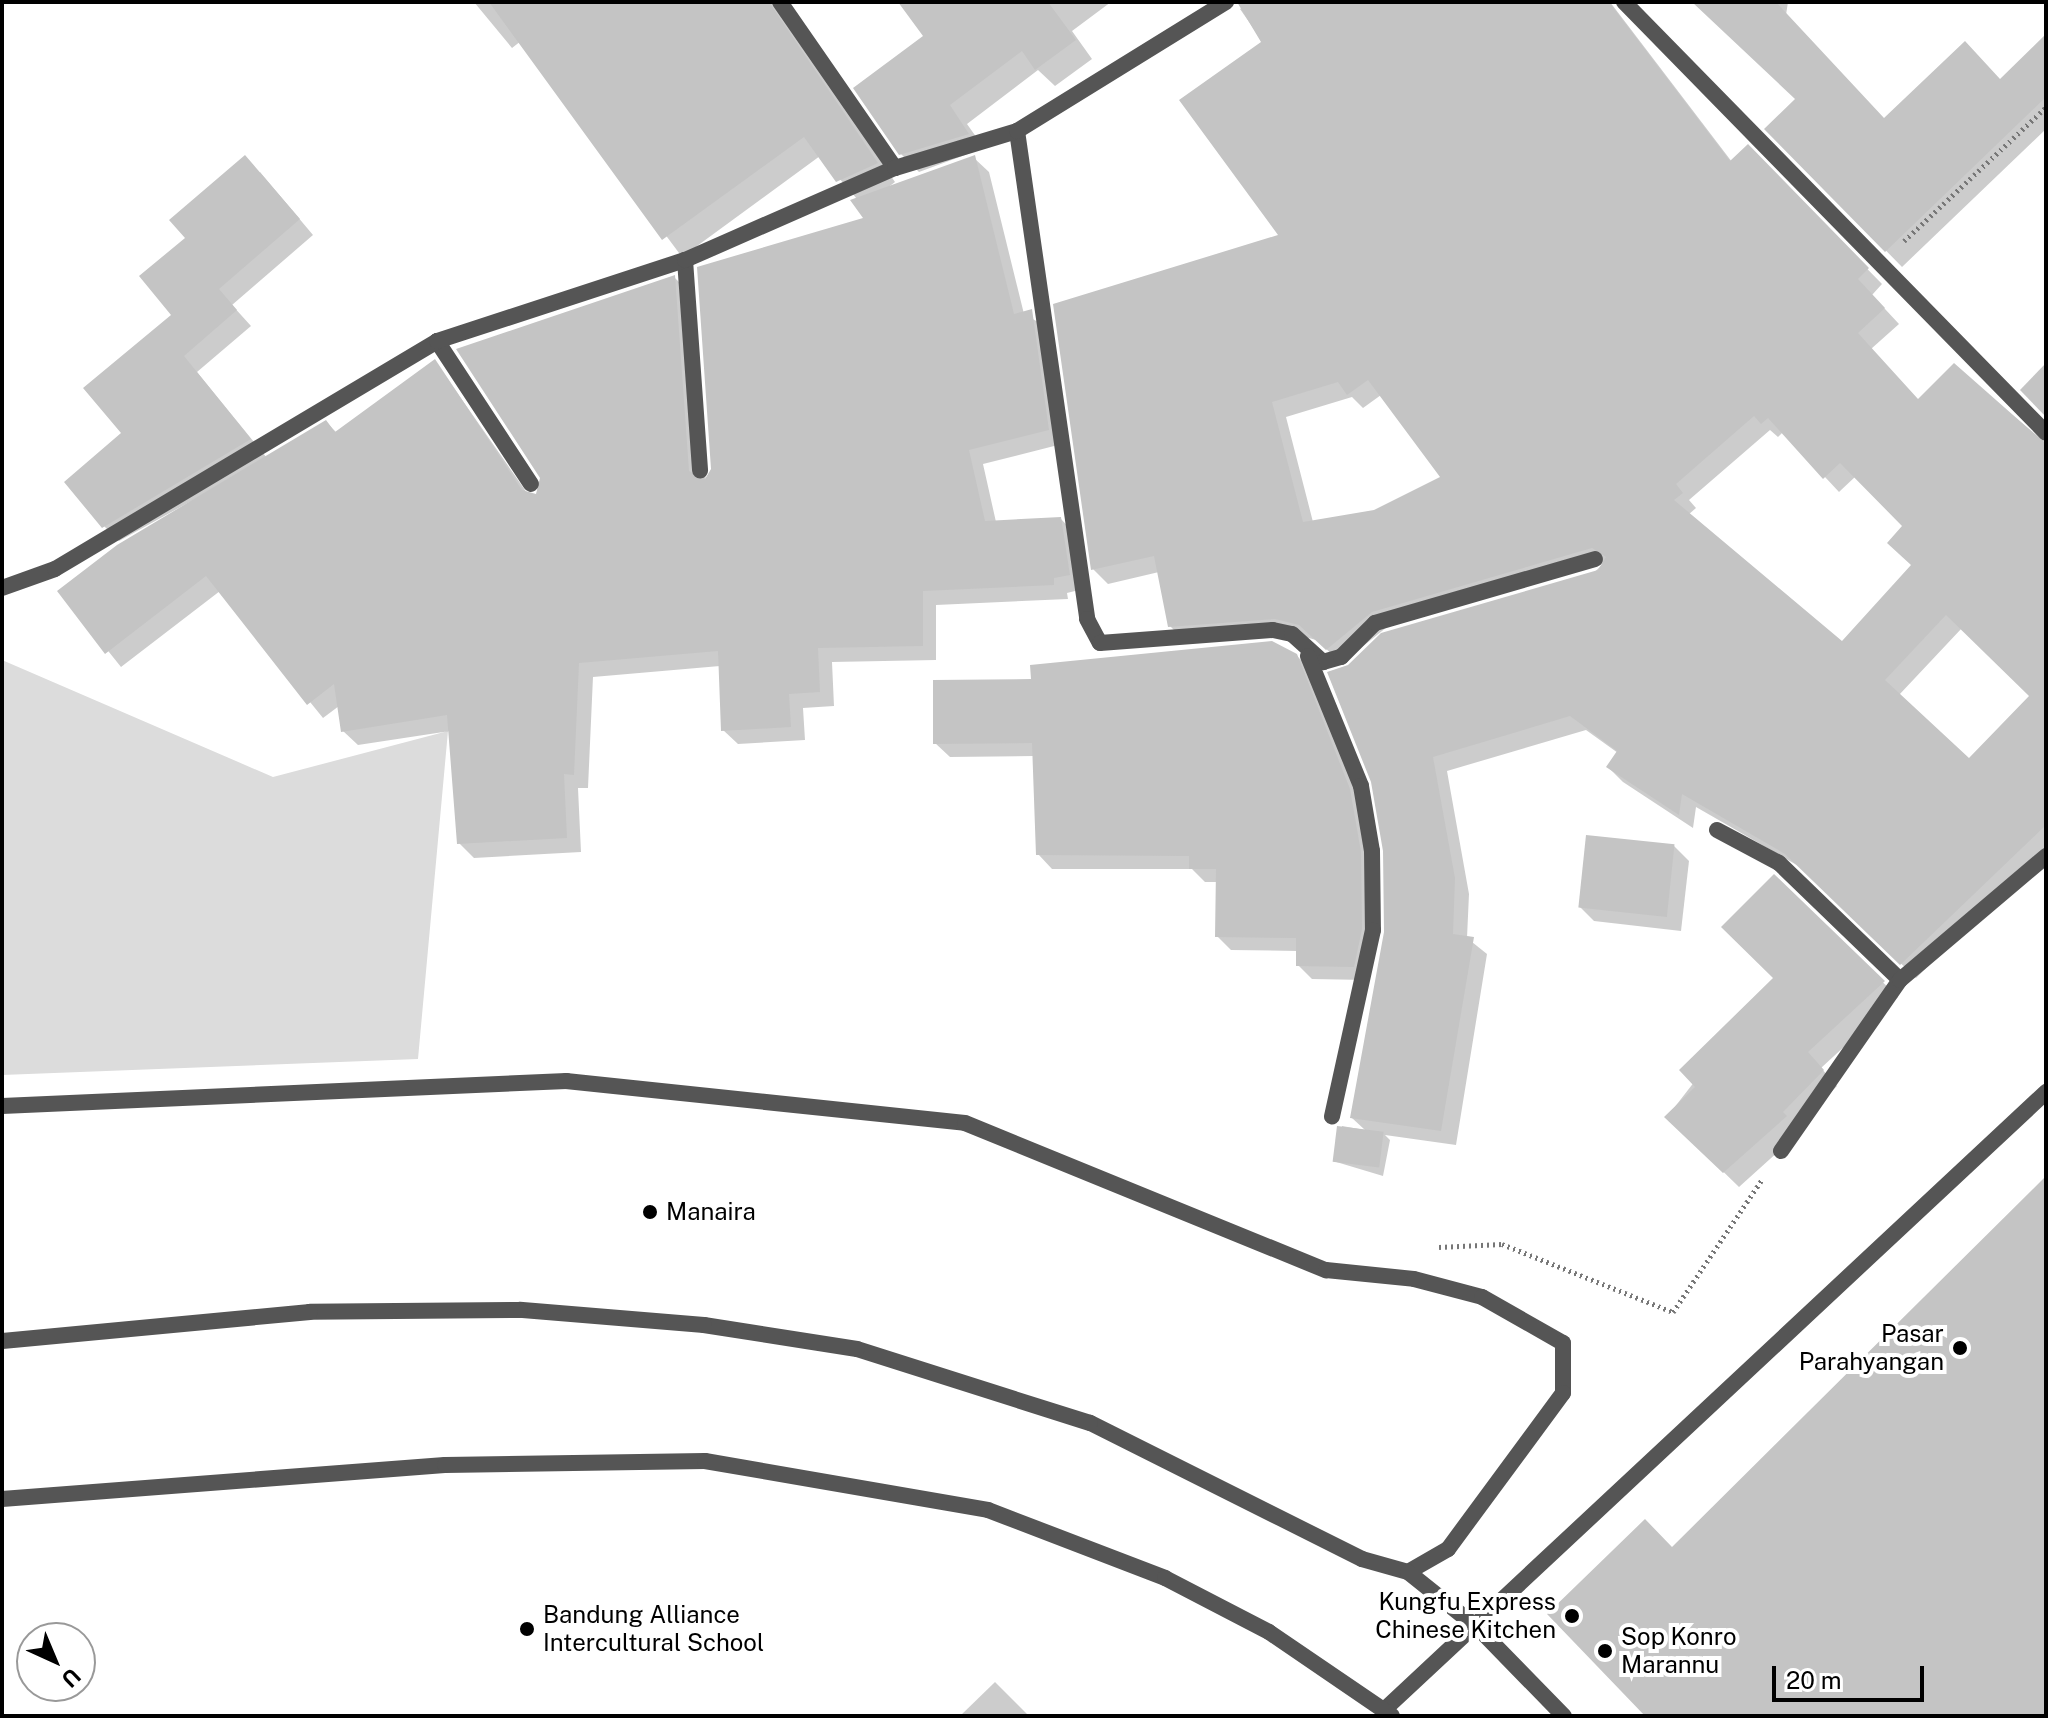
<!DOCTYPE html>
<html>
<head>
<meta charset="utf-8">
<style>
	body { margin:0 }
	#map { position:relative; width:2048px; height:1718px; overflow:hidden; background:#fff; font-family:"Public Sans",sans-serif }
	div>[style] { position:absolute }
	.green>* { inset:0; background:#dcdcdc }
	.shadow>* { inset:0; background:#0003 }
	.building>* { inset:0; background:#c4c4c4; transform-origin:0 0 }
	.path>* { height:5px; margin-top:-2.5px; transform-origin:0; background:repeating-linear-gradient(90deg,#777 0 2px,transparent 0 6px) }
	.service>* { height:16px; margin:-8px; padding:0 8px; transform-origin:8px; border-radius:8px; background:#555 }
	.minor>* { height:16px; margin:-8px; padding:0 8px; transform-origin:8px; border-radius:8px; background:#555 }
	.tertiary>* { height:16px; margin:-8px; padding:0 8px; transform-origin:8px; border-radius:8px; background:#555 }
	.dots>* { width:22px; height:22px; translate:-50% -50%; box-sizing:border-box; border:4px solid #fff; border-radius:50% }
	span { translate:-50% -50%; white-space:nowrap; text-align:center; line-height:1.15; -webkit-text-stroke:8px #fff; paint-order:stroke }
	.poi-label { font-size:24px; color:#000 }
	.left { translate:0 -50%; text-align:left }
	.right { translate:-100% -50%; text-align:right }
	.frame { position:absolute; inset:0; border:4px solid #000; pointer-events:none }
	.north { position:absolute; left:16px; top:1622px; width:80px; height:80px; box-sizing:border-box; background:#fff; border:2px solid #999; border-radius:50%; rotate:136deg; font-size:22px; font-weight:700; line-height:32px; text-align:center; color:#000 }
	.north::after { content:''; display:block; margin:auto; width:28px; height:36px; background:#000; clip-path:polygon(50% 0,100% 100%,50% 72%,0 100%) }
	.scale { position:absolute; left:1772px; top:1666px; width:152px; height:36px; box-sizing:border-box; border:4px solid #000; border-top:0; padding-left:10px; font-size:24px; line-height:28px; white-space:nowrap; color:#000; -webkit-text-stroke:6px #fff; paint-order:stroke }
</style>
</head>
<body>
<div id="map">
	<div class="green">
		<i style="clip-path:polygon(2px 660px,273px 777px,448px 731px,418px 1059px,2px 1075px)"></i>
	</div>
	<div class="shadow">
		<i style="clip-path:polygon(474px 2px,773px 2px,895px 182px,886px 189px,974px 158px,989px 172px,1024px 314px,1045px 326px,1062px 444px,983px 464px,996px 522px,1061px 519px,1075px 534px,1083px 589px,1067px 593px,1068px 599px,936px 605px,936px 660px,832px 662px,834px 706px,803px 708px,805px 740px,738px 744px,723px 730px,720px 666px,593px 677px,588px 788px,578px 788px,581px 852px,474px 858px,459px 843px,450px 731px,358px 745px,343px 731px,339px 706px,323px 718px,220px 591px,121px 667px,60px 591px,242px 473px,119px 541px,104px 526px,123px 433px,174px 315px,260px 172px,313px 235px,232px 305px,251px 326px,197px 372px,267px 458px,326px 422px,337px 433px,435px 361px,527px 493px,538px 496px,674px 277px,689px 292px,706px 482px,867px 220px,857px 199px,820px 156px,682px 257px,521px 41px,512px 48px)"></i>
		<i style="clip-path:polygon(901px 2px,1111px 2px,1072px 31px,1092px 59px,1055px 86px,1038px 70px,967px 124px,984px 148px,919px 172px,901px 154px,926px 36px)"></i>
		<i style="clip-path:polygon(evenodd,1250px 2px,1610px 2px,1732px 162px,1748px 147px,1882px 284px,1872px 295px,1899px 324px,1871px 349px,1918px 401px,2005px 409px,2046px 443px,2046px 853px,1916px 978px,1802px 868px,1696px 807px,1693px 828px,1623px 782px,1608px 767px,1618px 753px,1586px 730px,1447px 771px,1469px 894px,1467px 938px,1487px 954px,1456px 1145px,1385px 1135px,1390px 1140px,1383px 1176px,1333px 1161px,1342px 1126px,1365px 1130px,1352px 1118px,1386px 932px,1385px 851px,1373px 782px,1603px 564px,1387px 627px,1342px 663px,1316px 640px,1291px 633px,1185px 641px,1170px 626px,1159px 572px,1108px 584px,1093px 569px,1281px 236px,1263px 42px,1240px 9px,1250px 2px,1381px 395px,1443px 478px,1375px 512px,1313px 522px,1286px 417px,1352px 397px,1363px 408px,1381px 395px,1250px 2px,1770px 430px,1778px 437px,1783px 432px,1839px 492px,1856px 476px,1904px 526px,1914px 566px,1842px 644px,1688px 515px,1696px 508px,1689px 500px,1770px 430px,1250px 2px,1962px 628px,2031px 696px,1969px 761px,1899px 695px,1962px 628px)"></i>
		<i style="clip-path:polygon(1694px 2px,1788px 2px,1786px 15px,1884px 120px,2001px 81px,2046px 38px,2046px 129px,1902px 267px,1767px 129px,1797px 100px)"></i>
		<i style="clip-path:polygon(1296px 655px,1311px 670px,1364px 805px,1367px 980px,1312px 979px,1298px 965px,1298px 951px,1231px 950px,1217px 936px,1218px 882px,1205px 882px,1192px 869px,1052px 869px,1038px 854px,1034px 756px,950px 757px,935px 743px,1033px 681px)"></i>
		<i style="clip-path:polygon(1674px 846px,1689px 861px,1681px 931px,1594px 921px,1579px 906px)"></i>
		<i style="clip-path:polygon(1774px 876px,1898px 997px,1821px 1068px,1837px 1086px,1796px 1128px,1800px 1132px,1739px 1187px,1667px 1117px,1775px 978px)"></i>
		<i style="clip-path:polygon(995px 1682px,1029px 1716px,960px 1716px)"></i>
	</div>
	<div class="building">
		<i style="clip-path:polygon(489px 2px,769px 2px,878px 163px,836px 182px,804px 137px,662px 240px)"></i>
		<i style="clip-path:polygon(898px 2px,1048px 2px,1076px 40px,1035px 70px,1022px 51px,950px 105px,969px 134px,899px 155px,853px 88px,923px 36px)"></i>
		<i style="clip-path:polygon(evenodd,1237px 2px,1609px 2px,1730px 161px,1748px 144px,1869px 268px,1858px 279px,1885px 308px,1858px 333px,1918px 399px,1954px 363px,2046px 444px,2046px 825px,1900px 965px,1785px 854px,1682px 794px,1679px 815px,1606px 767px,1617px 751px,1570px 716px,1433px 757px,1455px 878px,1453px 934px,1474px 937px,1441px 1131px,1350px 1118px,1384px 932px,1383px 851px,1371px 782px,1327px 672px,1348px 665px,1381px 633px,1598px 570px,1606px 557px,1592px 548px,1372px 612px,1326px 650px,1299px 625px,1275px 619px,1168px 627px,1154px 556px,1091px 570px,1053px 304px,1278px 235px,1179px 100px,1261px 42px,1237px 2px,1368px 380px,1440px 477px,1374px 510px,1303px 522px,1272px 402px,1338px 382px,1347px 395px,1368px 380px,1237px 2px,1754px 416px,1761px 424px,1768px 418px,1823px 479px,1840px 463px,1902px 526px,1887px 543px,1911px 565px,1842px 641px,1674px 500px,1683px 493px,1676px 484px,1754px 416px,1237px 2px,1946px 615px,2029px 696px,1969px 758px,1885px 680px,1946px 615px)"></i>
		<i style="clip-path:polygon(1692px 2px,1776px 2px,1884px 118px,1965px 41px,2000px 79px,2046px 34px,2046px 97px,1885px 252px,1764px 129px,1795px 99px)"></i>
		<i style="clip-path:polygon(245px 155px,300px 219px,219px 289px,237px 310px,184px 356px,251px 439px,102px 528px,64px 482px,121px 433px,83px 388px,171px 315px,139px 276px,185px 238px,169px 220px)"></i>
		<i style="clip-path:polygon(975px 155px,1014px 314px,1032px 309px,1049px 430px,969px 450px,985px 521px,1061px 517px,1070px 575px,1054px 578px,1054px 585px,923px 591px,923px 646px,818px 648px,820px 692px,789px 694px,791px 727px,721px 731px,718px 651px,579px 663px,574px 775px,564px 774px,567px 838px,457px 844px,447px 715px,341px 732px,334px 684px,307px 705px,206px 576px,105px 654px,57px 591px,117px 545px,326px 420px,335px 432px,435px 359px,522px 490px,536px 494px,540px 478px,456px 349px,675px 275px,689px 471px,705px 479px,711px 469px,697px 267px,863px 218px,850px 200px)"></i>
		<i style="clip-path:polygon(2046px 363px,2046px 417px,2020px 390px)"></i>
		<i style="clip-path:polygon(1272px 641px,1297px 654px,1350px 789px,1361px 852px,1362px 929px,1354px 967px,1296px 966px,1296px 938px,1215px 937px,1216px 869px,1189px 869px,1189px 856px,1036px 855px,1032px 743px,933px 744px,933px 680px,1031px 679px,1030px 665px)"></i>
		<i style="left:1586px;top:835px;width:89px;height:73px;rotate:6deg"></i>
		<i style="clip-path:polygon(1774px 874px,1885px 981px,1808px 1052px,1824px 1070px,1783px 1112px,1787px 1116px,1723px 1173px,1664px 1117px,1695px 1087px,1679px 1070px,1773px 978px,1721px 927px)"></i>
		<i style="left:1337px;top:1126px;width:47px;height:36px;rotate:7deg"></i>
		<i style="clip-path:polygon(2046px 1176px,2046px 1716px,1645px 1716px,1547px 1614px,1645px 1519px,1672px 1547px)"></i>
	</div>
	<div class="path">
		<i style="left:1904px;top:241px;width:195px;rotate:-43.3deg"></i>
		<i style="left:1439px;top:1247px;width:63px;rotate:-2.7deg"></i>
		<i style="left:1502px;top:1244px;width:184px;rotate:21.7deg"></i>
		<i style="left:1673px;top:1312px;width:161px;rotate:-56.1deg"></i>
	</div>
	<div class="service">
		<i style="left:2px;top:1106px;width:565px;rotate:-2.54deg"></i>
		<i style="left:566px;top:1081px;width:401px;rotate:6deg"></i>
		<i style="left:965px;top:1123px;width:390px;rotate:22.2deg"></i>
		<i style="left:1326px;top:1270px;width:88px;rotate:5.8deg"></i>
		<i style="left:1414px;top:1279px;width:70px;rotate:14.8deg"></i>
		<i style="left:1482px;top:1297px;width:93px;rotate:29.6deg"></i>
		<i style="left:1563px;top:1343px;width:50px;rotate:90deg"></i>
		<i style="left:1563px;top:1393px;width:194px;rotate:126.4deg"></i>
		<i style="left:1448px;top:1549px;width:46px;rotate:150.1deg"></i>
		<i style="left:1408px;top:1572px;width:48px;rotate:-164.2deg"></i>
		<i style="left:1362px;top:1559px;width:304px;rotate:-153.4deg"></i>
		<i style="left:1090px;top:1423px;width:244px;rotate:-162.4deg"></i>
		<i style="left:857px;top:1349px;width:155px;rotate:-171.1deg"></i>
		<i style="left:704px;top:1325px;width:185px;rotate:-175.3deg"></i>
		<i style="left:520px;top:1310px;width:210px;rotate:179.5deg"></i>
		<i style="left:310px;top:1312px;width:309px;rotate:174.6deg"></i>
		<i style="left:1408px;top:1572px;width:90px;rotate:38.7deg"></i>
		<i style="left:1478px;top:1628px;width:123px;rotate:45.7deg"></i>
		<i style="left:1384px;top:1710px;width:906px;rotate:-43.03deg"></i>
	</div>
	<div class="minor">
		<i style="left:780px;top:2px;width:202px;rotate:55.3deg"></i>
		<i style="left:1624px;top:2px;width:603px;rotate:45.6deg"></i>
		<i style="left:1017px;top:131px;width:493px;rotate:81.8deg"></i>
		<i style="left:1087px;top:619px;width:27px;rotate:62deg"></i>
		<i style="left:1100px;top:643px;width:173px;rotate:-4.3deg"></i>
		<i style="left:1273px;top:630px;width:19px;rotate:12deg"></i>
		<i style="left:1292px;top:634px;width:42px;rotate:42.1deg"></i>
		<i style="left:1323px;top:662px;width:19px;rotate:-16deg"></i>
		<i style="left:1341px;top:657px;width:48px;rotate:-45deg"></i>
		<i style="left:1375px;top:623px;width:229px;rotate:-16.2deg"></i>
		<i style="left:685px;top:260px;width:211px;rotate:85.9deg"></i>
		<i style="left:437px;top:341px;width:171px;rotate:56.7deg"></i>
		<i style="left:2px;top:588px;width:56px;rotate:-19.7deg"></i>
		<i style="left:55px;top:569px;width:445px;rotate:-30.8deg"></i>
		<i style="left:437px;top:341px;width:261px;rotate:-18.1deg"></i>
		<i style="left:685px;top:260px;width:229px;rotate:-23.7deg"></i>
		<i style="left:895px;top:168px;width:127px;rotate:-16.9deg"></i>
		<i style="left:1017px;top:131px;width:246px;rotate:-31.7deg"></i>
		<i style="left:1308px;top:656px;width:140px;rotate:67.8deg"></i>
		<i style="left:1361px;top:786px;width:66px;rotate:80.4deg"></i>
		<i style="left:1372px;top:851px;width:79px;rotate:89.3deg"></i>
		<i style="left:1373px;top:930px;width:191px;rotate:102.4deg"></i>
		<i style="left:1717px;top:830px;width:70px;rotate:28deg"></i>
		<i style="left:1779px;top:863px;width:168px;rotate:44deg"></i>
		<i style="left:1781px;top:1151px;width:208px;rotate:-55.2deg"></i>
		<i style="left:1900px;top:980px;width:192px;rotate:-40.3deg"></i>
	</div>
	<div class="tertiary">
		<i style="left:2px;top:1499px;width:444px;rotate:-4.4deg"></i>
		<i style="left:445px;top:1465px;width:260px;rotate:-0.9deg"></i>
		<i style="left:705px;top:1461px;width:287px;rotate:9.8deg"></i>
		<i style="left:988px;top:1510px;width:190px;rotate:21deg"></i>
		<i style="left:1165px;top:1578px;width:117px;rotate:27.4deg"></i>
		<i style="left:1269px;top:1632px;width:149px;rotate:34.3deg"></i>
	</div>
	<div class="dots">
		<i style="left:650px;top:1212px;background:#000"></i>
		<i style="left:1960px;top:1348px;background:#000"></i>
		<i style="left:1572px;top:1616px;background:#000"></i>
		<i style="left:527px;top:1629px;background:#000"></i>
		<i style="left:1605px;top:1651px;background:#000"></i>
	</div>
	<div class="poi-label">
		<span class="left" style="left:666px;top:1212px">Manaira</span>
		<span class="right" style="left:1944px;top:1348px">Pasar<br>Parahyangan</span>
		<span class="right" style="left:1556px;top:1616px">Kungfu Express<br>Chinese Kitchen</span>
		<span class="left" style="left:543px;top:1629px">Bandung Alliance<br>Intercultural School</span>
		<span class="left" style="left:1621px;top:1651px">Sop Konro<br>Marannu</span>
	</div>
	<div class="frame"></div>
	<div class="north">U</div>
	<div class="scale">20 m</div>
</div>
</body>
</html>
